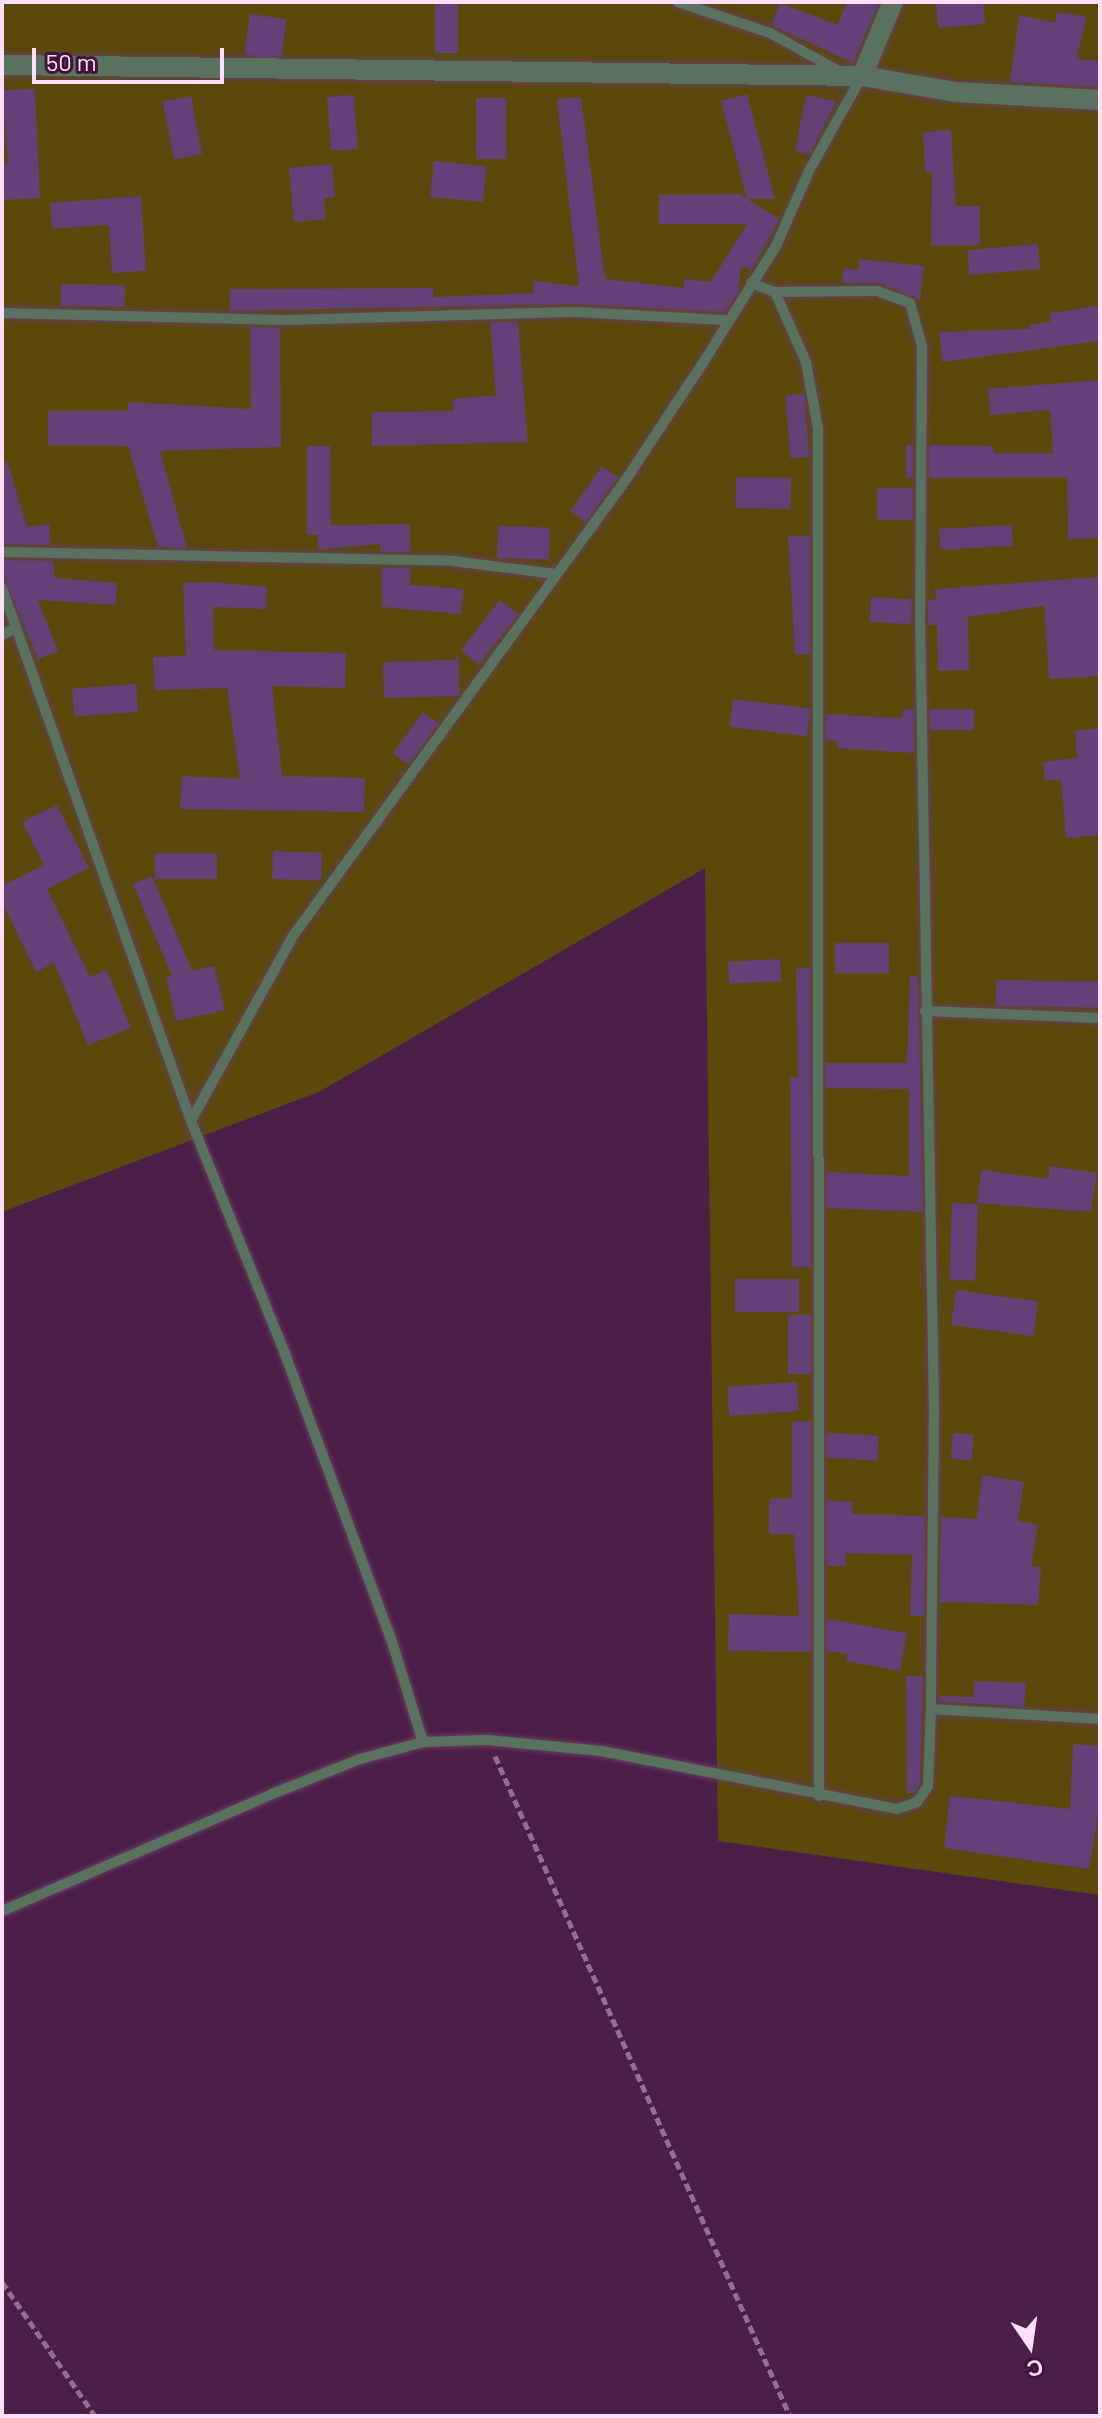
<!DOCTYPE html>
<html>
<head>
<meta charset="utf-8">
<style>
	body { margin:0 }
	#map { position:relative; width:1102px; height:2418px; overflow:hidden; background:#4c1f48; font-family:Barlow,sans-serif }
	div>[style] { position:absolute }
	.green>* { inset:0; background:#5b490b }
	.building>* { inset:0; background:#624178; transform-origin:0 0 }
	.path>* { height:5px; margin-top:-2.5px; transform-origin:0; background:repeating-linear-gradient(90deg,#946e90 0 8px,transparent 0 12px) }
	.roads { filter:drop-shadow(0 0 2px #683e64) drop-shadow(0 0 2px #683e64) }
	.lane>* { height:10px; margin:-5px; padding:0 5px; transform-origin:5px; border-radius:5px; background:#59725e }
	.street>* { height:20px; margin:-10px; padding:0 10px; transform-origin:10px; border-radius:10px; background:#59725e }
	span { translate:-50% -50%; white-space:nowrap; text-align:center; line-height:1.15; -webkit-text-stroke:6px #41143d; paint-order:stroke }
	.frame { position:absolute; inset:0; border:4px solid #fde0f8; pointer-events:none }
	.north { position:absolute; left:990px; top:2306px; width:80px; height:80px; -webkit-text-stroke:6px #41143d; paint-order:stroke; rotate:167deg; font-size:22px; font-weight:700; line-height:32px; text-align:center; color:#fde0f8 }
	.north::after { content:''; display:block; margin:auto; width:28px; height:36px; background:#fde0f8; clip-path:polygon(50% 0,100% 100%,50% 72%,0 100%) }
	.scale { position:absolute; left:32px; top:48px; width:192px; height:36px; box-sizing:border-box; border:4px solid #fde0f8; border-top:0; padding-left:10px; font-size:24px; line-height:28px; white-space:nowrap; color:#fde0f8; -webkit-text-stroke:6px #41143d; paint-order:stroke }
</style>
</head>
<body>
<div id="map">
	<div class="green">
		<i style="clip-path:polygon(2px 2px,1100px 2px,1100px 1895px,718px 1841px,705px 868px,319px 1092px,2px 1212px)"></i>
	</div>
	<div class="building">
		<i style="left:435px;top:2px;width:23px;height:51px"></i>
		<i style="clip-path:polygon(847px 2px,879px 2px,853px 63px,771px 25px,780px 3px,838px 25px)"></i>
		<i style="clip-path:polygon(936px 2px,983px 2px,985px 24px,938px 28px)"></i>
		<i style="clip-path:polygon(1057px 12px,1086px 17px,1077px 59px,1100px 61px,1100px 87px,1010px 82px,1019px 15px,1055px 23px)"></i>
		<i style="left:250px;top:14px;width:37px;height:41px;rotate:8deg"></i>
		<i style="clip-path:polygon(35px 89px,40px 198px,2px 200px,2px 164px,8px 164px,2px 90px)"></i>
		<i style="clip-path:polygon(747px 94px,775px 199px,747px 199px,779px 219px,751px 271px,741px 265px,738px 292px,725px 312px,575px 304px,230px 311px,230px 289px,433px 288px,433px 297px,533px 293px,534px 281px,579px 286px,557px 99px,581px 97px,605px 279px,683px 288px,685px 279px,711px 282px,747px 224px,659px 224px,659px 195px,740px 194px,747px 199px,721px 101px)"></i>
		<i style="left:354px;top:95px;width:54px;height:27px;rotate:86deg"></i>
		<i style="clip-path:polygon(806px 95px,836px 101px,810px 154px,795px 151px)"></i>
		<i style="left:191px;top:96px;width:59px;height:29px;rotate:79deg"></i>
		<i style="left:476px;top:98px;width:30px;height:61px"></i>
		<i style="clip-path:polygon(951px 130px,956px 206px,980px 206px,980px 245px,931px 245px,932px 172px,925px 172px,923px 132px)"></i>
		<i style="left:434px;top:161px;width:53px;height:36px;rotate:6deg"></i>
		<i style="clip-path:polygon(332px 164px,335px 197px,324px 198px,326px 219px,294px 222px,289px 168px)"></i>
		<i style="clip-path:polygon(141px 196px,146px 271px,112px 273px,109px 225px,52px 229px,50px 203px)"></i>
		<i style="left:1038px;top:244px;width:25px;height:71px;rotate:85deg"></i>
		<i style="clip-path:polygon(859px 259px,924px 266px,920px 300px,879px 283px,842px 283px,844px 268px,858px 270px)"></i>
		<i style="left:61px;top:284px;width:64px;height:22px;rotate:1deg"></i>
		<i style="clip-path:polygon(1100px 306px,1100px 341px,942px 362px,939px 332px,1030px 329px,1029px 325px,1050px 322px,1049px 313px)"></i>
		<i style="clip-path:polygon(490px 322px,518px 322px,528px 442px,372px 446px,372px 412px,454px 411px,453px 399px,496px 395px)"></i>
		<i style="clip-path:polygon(250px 327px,280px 328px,281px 447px,160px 451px,187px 548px,158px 547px,128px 446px,48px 445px,48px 411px,128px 411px,128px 402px,251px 409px)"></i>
		<i style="clip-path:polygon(1100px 380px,1100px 538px,1068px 539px,1067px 477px,929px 478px,929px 445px,993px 446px,993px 453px,1053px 453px,1050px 410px,990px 415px,988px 389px)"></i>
		<i style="left:804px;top:394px;width:63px;height:19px;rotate:85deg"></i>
		<i style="left:906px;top:445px;width:7px;height:33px"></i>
		<i style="clip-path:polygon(307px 446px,330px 446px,331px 525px,410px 524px,410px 552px,380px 552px,380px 544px,318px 550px,318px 535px,307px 535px)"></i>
		<i style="clip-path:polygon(7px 461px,27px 527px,49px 524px,51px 545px,2px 544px,2px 462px)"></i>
		<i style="left:602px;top:466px;width:19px;height:55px;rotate:35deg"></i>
		<i style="left:736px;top:477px;width:55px;height:31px;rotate:1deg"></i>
		<i style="left:877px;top:488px;width:36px;height:32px"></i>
		<i style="left:1012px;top:525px;width:21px;height:73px;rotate:87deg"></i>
		<i style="left:498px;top:526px;width:52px;height:32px;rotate:2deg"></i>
		<i style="clip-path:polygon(788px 536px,810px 536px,810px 654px,795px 655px)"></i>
		<i style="clip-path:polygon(2px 560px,53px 561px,55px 578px,117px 583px,116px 605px,38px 600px,58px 651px,38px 659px,2px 572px)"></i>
		<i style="clip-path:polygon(381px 568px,410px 568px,410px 585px,464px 589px,461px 614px,382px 607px)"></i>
		<i style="clip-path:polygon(1100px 577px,1100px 676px,1049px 679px,1044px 606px,968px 617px,969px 670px,938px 671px,937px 625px,928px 625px,928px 600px,936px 600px,935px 589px)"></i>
		<i style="clip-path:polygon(212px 582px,267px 587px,266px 609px,213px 607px,214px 650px,346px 653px,345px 688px,272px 686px,282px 776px,365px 778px,364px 812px,180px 809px,182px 776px,240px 779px,227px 688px,155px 690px,153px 657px,186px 656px,183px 583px)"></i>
		<i style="left:871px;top:597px;width:41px;height:25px;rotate:3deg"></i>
		<i style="left:500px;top:600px;width:23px;height:64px;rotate:38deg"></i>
		<i style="clip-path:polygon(459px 655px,459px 696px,384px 698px,383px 662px,454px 660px)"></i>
		<i style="left:136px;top:684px;width:28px;height:64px;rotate:86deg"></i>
		<i style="left:733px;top:699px;width:78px;height:28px;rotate:7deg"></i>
		<i style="clip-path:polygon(903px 709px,914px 709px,914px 753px,837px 748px,837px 741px,826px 740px,826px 714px,902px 718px)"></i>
		<i style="left:930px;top:709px;width:44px;height:21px"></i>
		<i style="left:423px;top:712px;width:19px;height:51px;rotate:36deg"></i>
		<i style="clip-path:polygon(1100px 728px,1100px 835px,1066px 838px,1061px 779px,1045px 781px,1043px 762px,1077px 758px,1075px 731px)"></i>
		<i style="clip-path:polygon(57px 805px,89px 868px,47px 889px,90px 977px,107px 970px,131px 1028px,88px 1045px,54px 963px,36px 972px,2px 902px,2px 886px,44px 865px,22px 822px)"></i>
		<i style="left:273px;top:851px;width:49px;height:28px;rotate:2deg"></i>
		<i style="left:155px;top:853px;width:62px;height:26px"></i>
		<i style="clip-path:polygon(152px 876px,192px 971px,214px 966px,225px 1010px,176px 1021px,166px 977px,172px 976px,133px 884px)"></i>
		<i style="left:835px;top:943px;width:54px;height:30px"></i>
		<i style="left:780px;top:959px;width:22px;height:52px;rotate:87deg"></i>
		<i style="clip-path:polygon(810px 968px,811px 1267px,792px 1267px,790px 1077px,798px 1077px,796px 969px)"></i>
		<i style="clip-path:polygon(910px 976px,918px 976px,923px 1212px,827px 1208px,827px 1172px,909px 1176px,909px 1089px,826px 1088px,826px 1063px,907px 1063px)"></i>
		<i style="left:996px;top:980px;width:104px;height:26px;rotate:1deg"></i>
		<i style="clip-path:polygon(1050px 1166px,1097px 1173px,1091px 1212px,977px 1203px,981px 1170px,1048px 1179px)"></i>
		<i style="left:952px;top:1203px;width:26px;height:77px;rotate:2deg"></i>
		<i style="left:735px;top:1279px;width:64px;height:33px"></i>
		<i style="left:956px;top:1290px;width:83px;height:35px;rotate:8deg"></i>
		<i style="left:811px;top:1315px;width:59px;height:23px;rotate:90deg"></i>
		<i style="left:797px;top:1382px;width:29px;height:70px;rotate:86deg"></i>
		<i style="clip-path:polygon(792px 1421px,811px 1422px,811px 1652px,728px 1651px,729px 1614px,799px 1616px,794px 1534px,769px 1534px,769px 1499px,792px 1498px)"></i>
		<i style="left:827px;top:1433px;width:52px;height:25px;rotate:3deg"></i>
		<i style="left:953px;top:1433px;width:21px;height:26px;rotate:5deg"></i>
		<i style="clip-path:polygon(983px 1475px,1024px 1482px,1018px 1521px,1038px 1525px,1031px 1566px,1041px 1567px,1038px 1605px,940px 1602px,941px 1517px,976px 1519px)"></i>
		<i style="clip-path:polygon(827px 1500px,853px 1502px,852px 1514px,925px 1516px,924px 1616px,910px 1616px,912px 1555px,846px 1553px,846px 1566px,827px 1566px)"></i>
		<i style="clip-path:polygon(827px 1619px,907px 1633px,900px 1671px,846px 1661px,848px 1653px,827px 1652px)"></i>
		<i style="clip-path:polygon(906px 1676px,923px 1676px,920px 1783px,914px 1793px,907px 1793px)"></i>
		<i style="clip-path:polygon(974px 1681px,1026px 1683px,1024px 1707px,939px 1701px,939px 1696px,974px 1697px)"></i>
		<i style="clip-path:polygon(1073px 1744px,1100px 1746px,1100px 1803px,1089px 1869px,944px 1848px,950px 1796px,1070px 1809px)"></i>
	</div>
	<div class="path">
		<i style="left:495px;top:1756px;width:723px;rotate:65.92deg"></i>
		<i style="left:2px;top:2282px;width:163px;rotate:55.2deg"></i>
	</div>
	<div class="roads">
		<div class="lane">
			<i style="left:678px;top:2px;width:97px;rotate:18.6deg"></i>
			<i style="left:770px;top:33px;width:85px;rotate:29deg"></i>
			<i style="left:862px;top:76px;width:109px;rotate:119.2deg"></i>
			<i style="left:809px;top:171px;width:82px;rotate:113.7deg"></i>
			<i style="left:776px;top:246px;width:138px;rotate:122deg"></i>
			<i style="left:703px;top:363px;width:141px;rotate:123.5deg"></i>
			<i style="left:625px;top:481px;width:563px;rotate:126.12deg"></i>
			<i style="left:293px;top:936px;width:211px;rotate:118.9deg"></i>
			<i style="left:191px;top:1121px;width:251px;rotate:68deg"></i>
			<i style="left:285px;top:1354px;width:310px;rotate:69.6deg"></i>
			<i style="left:393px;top:1645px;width:102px;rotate:72.8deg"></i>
			<i style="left:423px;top:1742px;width:64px;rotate:-1.8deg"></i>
			<i style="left:487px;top:1740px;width:115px;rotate:5.5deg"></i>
			<i style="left:601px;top:1751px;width:301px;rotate:11.1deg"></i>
			<i style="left:896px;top:1809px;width:22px;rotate:-18deg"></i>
			<i style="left:917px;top:1802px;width:19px;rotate:-55deg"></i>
			<i style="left:928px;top:1786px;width:77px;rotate:-87.8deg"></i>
			<i style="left:931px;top:1709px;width:169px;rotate:3.4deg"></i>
			<i style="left:751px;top:283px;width:26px;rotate:21deg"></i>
			<i style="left:775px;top:292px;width:102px;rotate:-0.6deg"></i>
			<i style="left:877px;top:291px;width:35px;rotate:20deg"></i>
			<i style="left:910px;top:303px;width:45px;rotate:74.4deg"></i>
			<i style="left:922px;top:346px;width:271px;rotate:90.4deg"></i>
			<i style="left:920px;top:617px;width:791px;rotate:88.99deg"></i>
			<i style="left:934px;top:1408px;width:301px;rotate:90.6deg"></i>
			<i style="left:775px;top:292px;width:77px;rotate:66.1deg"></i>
			<i style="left:806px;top:362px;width:68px;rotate:79.8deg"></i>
			<i style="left:818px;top:429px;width:1367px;rotate:89.96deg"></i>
			<i style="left:2px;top:313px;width:283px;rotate:1.4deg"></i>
			<i style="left:285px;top:320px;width:290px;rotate:-1.6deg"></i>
			<i style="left:575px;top:312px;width:150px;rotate:3.1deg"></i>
			<i style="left:2px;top:552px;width:451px;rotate:1.1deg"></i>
			<i style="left:453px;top:561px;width:104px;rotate:7.2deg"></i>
			<i style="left:2px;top:588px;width:566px;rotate:70.48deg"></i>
			<i style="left:2px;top:635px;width:16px;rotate:-27deg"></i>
			<i style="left:925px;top:1011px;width:175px;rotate:2.3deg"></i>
			<i style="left:2px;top:1911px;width:294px;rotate:-23.4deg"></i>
			<i style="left:272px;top:1794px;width:95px;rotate:-21.7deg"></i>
			<i style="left:360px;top:1759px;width:65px;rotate:-15.1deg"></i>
		</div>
		<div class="street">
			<i style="left:2px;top:65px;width:860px;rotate:0.73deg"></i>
			<i style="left:862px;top:76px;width:95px;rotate:9.7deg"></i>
			<i style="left:956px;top:92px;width:144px;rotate:3.2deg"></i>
			<i style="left:862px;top:76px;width:80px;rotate:-67.3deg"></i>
		</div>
	</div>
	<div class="frame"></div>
	<div class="north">С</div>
	<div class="scale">50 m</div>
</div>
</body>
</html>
